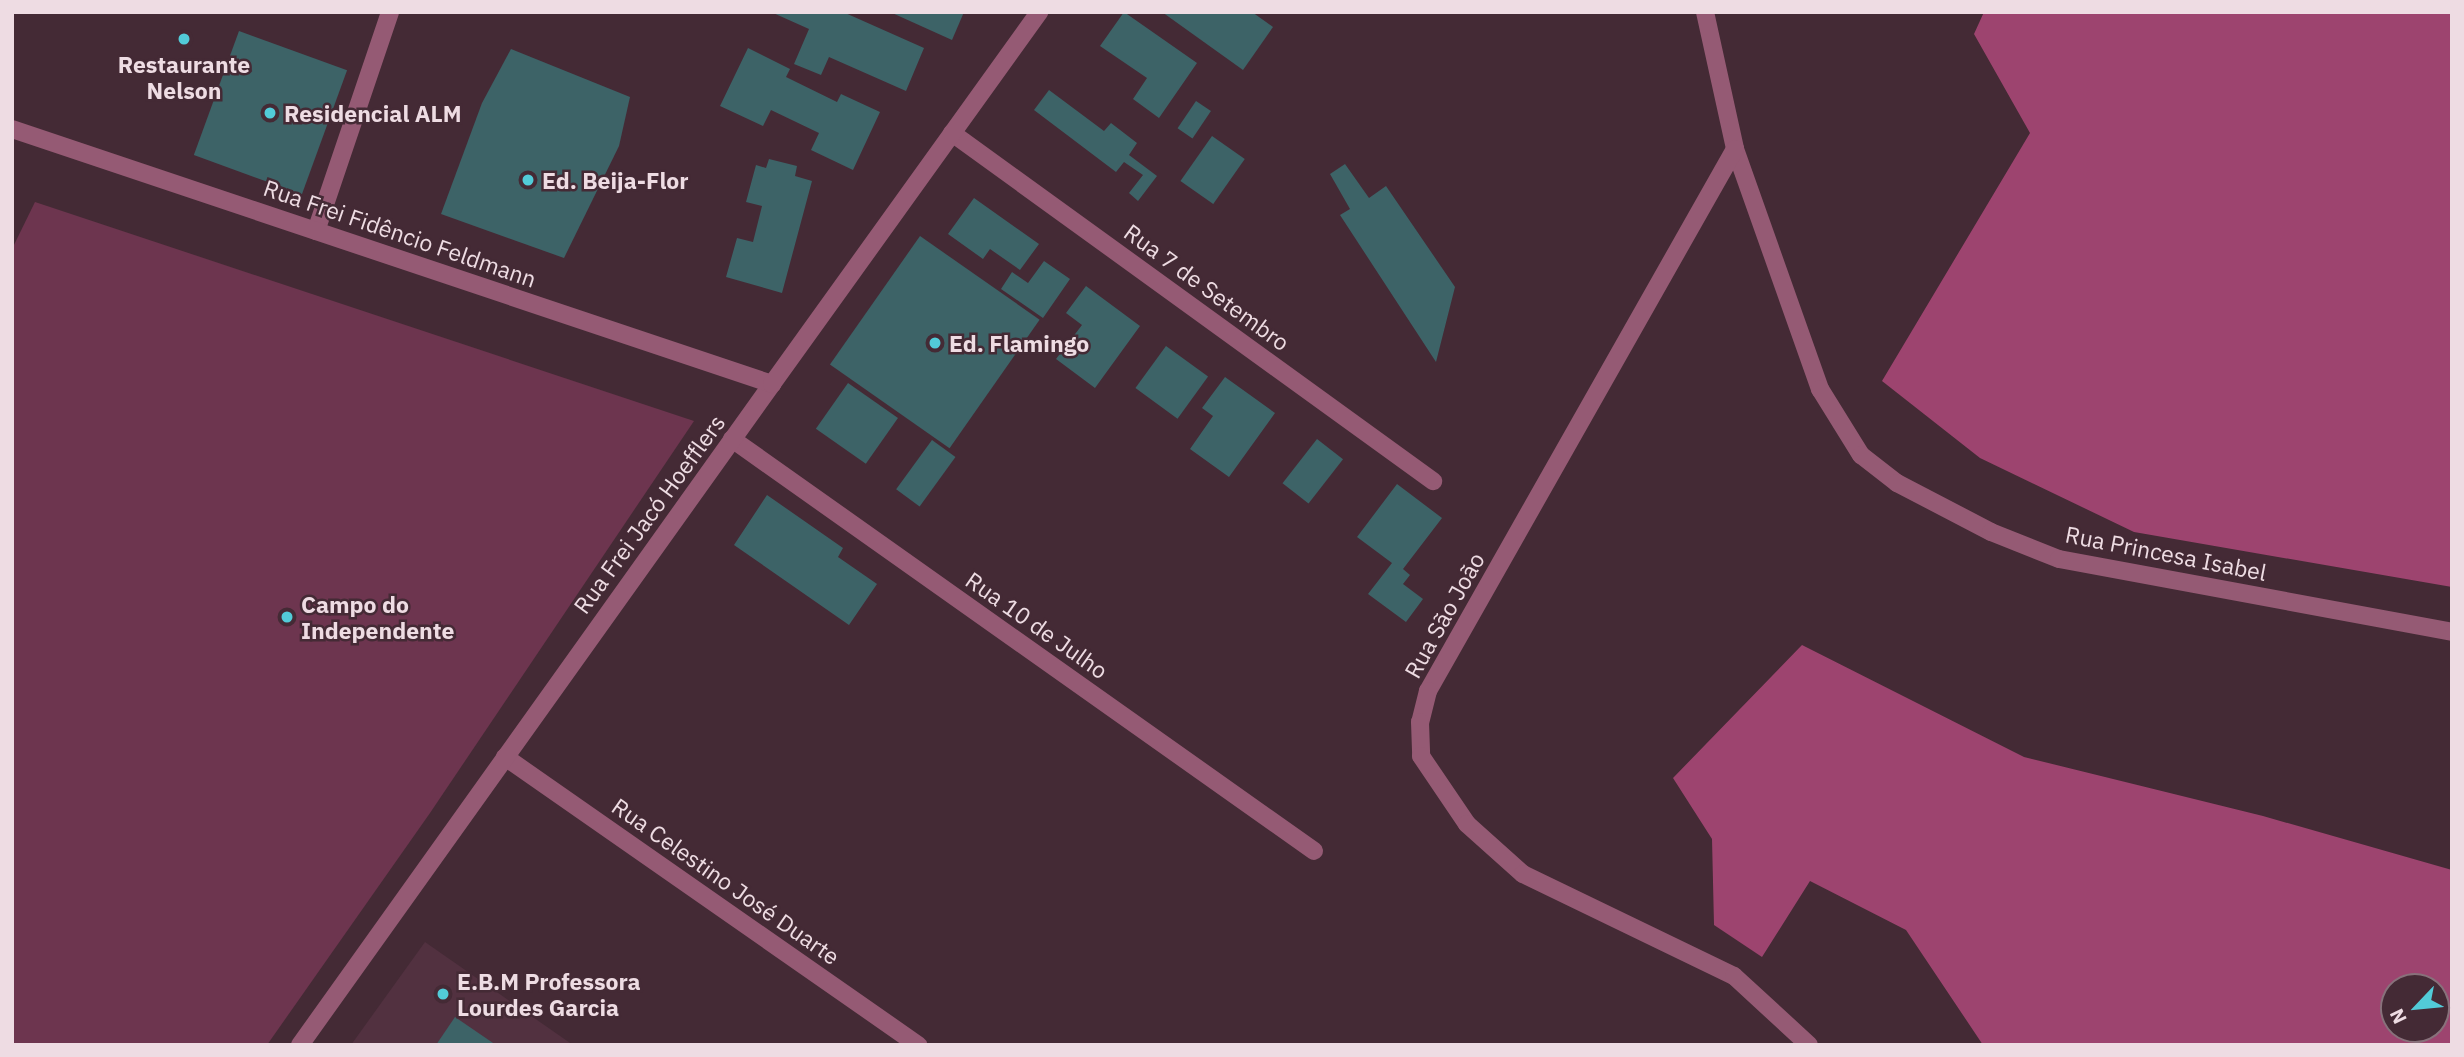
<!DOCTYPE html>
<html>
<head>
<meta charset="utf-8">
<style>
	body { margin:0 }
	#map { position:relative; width:2464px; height:1057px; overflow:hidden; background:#442a35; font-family:"IBM Plex Sans",sans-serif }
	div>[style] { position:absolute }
	.built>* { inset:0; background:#523140 }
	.green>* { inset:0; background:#6d354f }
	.forest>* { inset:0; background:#9d446f }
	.building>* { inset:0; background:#3d6367; transform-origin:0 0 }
	.minor>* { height:18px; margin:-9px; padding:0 9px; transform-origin:9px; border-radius:9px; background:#955a74 }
	.tertiary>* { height:18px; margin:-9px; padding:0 9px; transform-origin:9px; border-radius:9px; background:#955a74 }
	.dots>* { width:19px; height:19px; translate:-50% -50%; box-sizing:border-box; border:4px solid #442a35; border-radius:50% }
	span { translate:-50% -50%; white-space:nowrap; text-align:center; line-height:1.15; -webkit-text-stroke:5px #442a35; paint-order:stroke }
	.poi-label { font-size:23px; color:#eedce3; font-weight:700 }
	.left { translate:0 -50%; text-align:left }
	.street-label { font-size:23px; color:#eedce3 }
	.frame { position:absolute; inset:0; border:14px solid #eedce3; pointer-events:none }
	.north { position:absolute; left:2380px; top:973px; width:70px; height:70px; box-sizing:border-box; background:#442a35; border:2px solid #88717b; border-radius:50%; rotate:244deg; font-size:19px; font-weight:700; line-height:28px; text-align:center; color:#eedce3 }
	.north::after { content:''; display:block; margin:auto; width:24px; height:32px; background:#52cbd8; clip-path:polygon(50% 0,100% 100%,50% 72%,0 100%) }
</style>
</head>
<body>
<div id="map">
	<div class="built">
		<i style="clip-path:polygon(425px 942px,573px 1045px,351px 1045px)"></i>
	</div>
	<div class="green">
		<i style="clip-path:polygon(35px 202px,694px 421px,430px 813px,267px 1045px,12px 1045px,12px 249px)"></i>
	</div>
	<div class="forest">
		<i style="clip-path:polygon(1984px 12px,2452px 12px,2452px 587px,2134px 532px,1980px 458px,1882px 381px,2030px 133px,1974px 34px)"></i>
		<i style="clip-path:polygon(evenodd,1802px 645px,2024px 757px,2263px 816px,2452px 870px,2452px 1045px,1983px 1045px,1906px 930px,1810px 881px,1762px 957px,1714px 925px,1712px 839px,1673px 778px,1802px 645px,2394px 987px,2436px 987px,2436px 1029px,2394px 1029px,2394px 987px)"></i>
	</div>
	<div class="building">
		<i style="clip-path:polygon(771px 12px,843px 12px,924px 48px,906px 91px,829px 57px,821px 75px,794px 64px,809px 29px)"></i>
		<i style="clip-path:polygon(890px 12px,964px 12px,952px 40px)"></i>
		<i style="clip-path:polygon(1124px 12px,1197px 63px,1159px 118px,1133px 99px,1147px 78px,1100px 46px)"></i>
		<i style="clip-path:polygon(1162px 12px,1252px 12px,1273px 27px,1243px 70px)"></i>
		<i style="left:239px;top:31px;width:115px;height:132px;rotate:20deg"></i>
		<i style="clip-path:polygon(748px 48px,790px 69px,786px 77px,837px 102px,841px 94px,880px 112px,853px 170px,811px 150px,819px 133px,771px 110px,763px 126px,720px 106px)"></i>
		<i style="clip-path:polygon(511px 49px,630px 97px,619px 146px,564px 258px,441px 214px,482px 103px)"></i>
		<i style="clip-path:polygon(1049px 90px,1104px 131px,1111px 123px,1137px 143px,1129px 155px,1157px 176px,1138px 201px,1129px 193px,1143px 175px,1124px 162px,1116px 172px,1034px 110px)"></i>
		<i style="left:1196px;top:101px;width:18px;height:33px;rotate:34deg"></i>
		<i style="left:1212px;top:136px;width:40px;height:55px;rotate:35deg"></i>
		<i style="clip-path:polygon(769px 159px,797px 166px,795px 176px,812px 181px,782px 293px,726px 277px,737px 238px,753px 242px,762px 206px,746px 202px,756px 165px,766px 168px)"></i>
		<i style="clip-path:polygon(1345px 164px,1369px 198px,1386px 186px,1455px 287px,1436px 362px,1340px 215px,1350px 209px,1330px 174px)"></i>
		<i style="clip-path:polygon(974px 198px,1039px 244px,1020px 270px,990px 249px,983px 259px,948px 234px)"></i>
		<i style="left:920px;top:236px;width:146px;height:157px;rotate:35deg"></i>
		<i style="clip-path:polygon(1044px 261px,1070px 279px,1043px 318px,1001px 289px,1012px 272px,1028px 283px)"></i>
		<i style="clip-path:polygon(1086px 286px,1140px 326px,1095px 388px,1056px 359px,1082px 325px,1066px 313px)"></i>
		<i style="left:1166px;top:346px;width:52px;height:52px;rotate:36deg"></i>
		<i style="clip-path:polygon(1225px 377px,1275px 413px,1229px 477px,1190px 449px,1213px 416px,1202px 408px)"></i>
		<i style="left:848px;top:383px;width:61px;height:56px;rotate:35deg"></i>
		<i style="left:1317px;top:439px;width:33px;height:56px;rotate:38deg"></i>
		<i style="left:932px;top:440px;width:29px;height:61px;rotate:36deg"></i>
		<i style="clip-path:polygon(1397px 484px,1442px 518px,1403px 569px,1410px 575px,1403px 584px,1423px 599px,1406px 622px,1368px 594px,1392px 563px,1357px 537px)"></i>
		<i style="clip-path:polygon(767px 495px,843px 548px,838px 557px,877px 584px,849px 625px,734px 545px)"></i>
		<i style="clip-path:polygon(455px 1017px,496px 1045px,436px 1045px)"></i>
	</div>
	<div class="minor">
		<i style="left:952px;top:133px;width:594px;rotate:35.89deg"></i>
		<i style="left:1735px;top:149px;width:255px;rotate:70.5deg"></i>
		<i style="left:1820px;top:389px;width:78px;rotate:58.2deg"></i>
		<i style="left:1861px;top:455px;width:46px;rotate:37.9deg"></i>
		<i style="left:1897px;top:483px;width:106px;rotate:27.5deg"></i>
		<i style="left:1991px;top:532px;width:73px;rotate:21.7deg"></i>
		<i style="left:2059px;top:559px;width:400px;rotate:10.5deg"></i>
		<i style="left:316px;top:231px;width:231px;rotate:-71.3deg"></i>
		<i style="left:732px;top:439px;width:713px;rotate:35.29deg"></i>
		<i style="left:505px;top:757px;width:504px;rotate:34.89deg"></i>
		<i style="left:300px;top:1045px;width:812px;rotate:-54.47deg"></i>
	</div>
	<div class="tertiary">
		<i style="left:1705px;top:12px;width:140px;rotate:77.6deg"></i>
		<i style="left:1735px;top:149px;width:623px;rotate:119.53deg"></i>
		<i style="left:1428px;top:691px;width:32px;rotate:104deg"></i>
		<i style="left:1420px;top:722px;width:34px;rotate:88deg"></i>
		<i style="left:1421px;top:756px;width:82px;rotate:55.9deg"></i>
		<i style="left:1467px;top:824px;width:75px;rotate:41.8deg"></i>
		<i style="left:1523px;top:874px;width:234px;rotate:25.8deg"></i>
		<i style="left:1734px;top:976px;width:102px;rotate:42.6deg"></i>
		<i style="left:12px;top:129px;width:802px;rotate:18.55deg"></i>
		<i style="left:772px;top:384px;width:458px;rotate:-54.3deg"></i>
	</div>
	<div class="dots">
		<i style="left:184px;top:39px;background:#52cbd8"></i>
		<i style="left:270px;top:113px;background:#52cbd8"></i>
		<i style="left:528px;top:180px;background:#52cbd8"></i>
		<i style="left:935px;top:343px;background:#52cbd8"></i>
		<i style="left:287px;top:617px;background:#52cbd8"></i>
		<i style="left:443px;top:994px;background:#52cbd8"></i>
	</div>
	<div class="poi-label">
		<span style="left:184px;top:77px">Restaurante<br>Nelson</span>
		<span class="left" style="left:284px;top:113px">Residencial ALM</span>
		<span class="left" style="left:542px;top:180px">Ed. Beija-Flor</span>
		<span class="left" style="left:949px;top:343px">Ed. Flamingo</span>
		<span class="left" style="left:301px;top:617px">Campo do<br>Independente</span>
		<span class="left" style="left:457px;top:994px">E.B.M Professora<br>Lourdes Garcia</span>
	</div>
	<div class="street-label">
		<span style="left:400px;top:233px;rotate:19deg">Rua Frei Fidêncio Feldmann</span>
		<span style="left:1207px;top:287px;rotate:36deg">Rua 7 de Setembro</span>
		<span style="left:649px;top:514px;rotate:-54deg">Rua Frei Jacó Hoefflers</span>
		<span style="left:2166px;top:553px;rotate:11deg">Rua Princesa Isabel</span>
		<span style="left:1444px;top:615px;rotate:-61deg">Rua São João</span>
		<span style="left:1037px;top:625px;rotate:35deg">Rua 10 de Julho</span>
		<span style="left:726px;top:881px;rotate:35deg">Rua Celestino José Duarte</span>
	</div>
	<div class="frame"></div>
	<div class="north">N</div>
</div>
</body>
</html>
